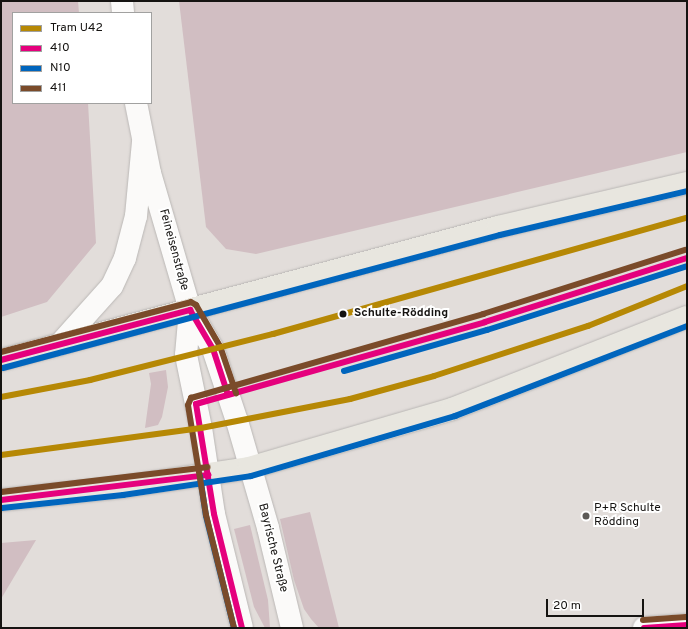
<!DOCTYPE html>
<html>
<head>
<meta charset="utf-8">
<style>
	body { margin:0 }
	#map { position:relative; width:688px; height:629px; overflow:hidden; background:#e2ddda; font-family:Overpass,sans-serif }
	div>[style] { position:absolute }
	.green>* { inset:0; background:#d1bec2 }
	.roads { filter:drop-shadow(0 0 1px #bab7b5) drop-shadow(0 0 1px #bab7b5) }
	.minor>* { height:22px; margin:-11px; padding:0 11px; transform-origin:11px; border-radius:11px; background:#fbfaf9 }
	.tertiary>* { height:22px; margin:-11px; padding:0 11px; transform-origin:11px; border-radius:11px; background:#fbfaf9 }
	.primary>* { height:22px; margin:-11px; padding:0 11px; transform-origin:11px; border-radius:11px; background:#e8e6df }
	.bus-1>* { height:6px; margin:-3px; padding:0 3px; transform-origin:3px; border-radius:3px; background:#e5007d }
	.bus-2>* { height:6px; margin:-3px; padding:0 3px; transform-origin:3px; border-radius:3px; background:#0065bd }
	.bus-3>* { height:6px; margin:-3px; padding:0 3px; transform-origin:3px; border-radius:3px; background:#7a4b2a }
	.tram-1>* { height:6px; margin:-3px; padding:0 3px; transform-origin:3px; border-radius:3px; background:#b68805 }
	.dots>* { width:11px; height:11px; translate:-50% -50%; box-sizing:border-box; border:2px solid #fff; border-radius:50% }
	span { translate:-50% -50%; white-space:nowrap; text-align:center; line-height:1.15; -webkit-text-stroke:4px #fff; paint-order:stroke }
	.street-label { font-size:12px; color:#151311 }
	.stop-label { font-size:12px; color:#151311; font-weight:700 }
	.left { translate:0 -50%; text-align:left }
	.poi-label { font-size:12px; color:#151311 }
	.frame { position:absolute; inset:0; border:2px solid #151311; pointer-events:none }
	.legend { position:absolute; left:12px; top:12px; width:140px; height:92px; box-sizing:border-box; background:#fff; border:1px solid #a1a1a0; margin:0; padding:5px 7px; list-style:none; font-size:12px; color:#151311 }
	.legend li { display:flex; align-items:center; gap:8px; height:20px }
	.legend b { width:20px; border:1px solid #a1a1a0 }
	.scale { position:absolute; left:546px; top:599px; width:98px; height:18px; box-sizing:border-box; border:2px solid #151311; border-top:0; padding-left:5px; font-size:12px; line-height:14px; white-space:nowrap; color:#151311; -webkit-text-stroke:3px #fff; paint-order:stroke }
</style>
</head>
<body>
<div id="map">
	<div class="green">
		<i style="clip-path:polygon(1px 1px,78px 1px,79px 13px,13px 13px,13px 103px,88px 103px,96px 243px,47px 302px,1px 317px)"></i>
		<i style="clip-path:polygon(179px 1px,687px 1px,687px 152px,256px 254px,226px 249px,206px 227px)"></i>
		<i style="clip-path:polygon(166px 370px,168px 387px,162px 417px,158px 425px,145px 428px,151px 384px,149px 373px)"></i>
		<i style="clip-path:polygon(310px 512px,339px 628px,319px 628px,311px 619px,304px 609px,294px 580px,280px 519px)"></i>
		<i style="clip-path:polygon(250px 525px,268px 600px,270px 628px,265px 628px,254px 607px,234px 529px)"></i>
		<i style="clip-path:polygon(36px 540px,1px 599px,1px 543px)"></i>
	</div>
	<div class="roads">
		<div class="minor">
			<i style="left:122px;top:1px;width:12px;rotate:85deg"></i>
			<i style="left:136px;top:103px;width:71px;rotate:78.7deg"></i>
			<i style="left:150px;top:173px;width:143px;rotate:73.7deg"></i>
			<i style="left:59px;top:345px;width:79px;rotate:-48.1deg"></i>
			<i style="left:112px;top:286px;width:31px;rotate:-65deg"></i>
			<i style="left:125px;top:258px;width:43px;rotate:-75.3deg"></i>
			<i style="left:136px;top:216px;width:74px;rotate:-84.6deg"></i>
			<i style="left:644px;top:628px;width:43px;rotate:-4deg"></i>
		</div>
		<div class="tertiary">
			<i style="left:190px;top:310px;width:45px;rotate:59.5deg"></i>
			<i style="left:213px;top:349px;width:76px;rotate:71.6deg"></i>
			<i style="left:237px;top:421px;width:111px;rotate:73.8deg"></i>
			<i style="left:268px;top:528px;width:103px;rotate:76.5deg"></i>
			<i style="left:190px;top:310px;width:45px;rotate:95.1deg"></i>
			<i style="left:186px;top:355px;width:75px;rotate:78.4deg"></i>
			<i style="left:201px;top:428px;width:87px;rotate:81.4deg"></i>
			<i style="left:214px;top:514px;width:117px;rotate:76.2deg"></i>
		</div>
		<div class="primary">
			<i style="left:1px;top:360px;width:514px;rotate:-14.98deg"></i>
			<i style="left:498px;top:227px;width:194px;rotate:-13.1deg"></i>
			<i style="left:1px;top:500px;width:122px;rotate:-6.1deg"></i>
			<i style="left:122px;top:487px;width:128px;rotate:-8.5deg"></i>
			<i style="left:249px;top:468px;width:211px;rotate:-16.2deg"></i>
			<i style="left:452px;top:409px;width:252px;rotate:-21.4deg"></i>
		</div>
	</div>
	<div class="bus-1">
		<i style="left:190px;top:310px;width:45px;rotate:59.5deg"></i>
		<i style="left:213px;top:349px;width:48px;rotate:71.9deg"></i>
		<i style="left:1px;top:360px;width:196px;rotate:-14.8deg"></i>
		<i style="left:196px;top:404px;width:300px;rotate:-15.8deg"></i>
		<i style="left:485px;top:322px;width:212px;rotate:-17.6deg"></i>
		<i style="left:196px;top:404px;width:111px;rotate:80.7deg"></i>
		<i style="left:214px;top:514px;width:117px;rotate:76.2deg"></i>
		<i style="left:1px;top:500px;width:209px;rotate:-6.9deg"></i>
		<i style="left:644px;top:628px;width:43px;rotate:-4deg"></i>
	</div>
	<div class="bus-2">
		<i style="left:3px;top:368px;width:514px;rotate:-14.98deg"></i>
		<i style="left:500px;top:235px;width:192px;rotate:-13.2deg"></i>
		<i style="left:344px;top:371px;width:149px;rotate:-16deg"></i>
		<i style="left:487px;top:330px;width:210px;rotate:-17.7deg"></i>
		<i style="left:200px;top:476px;width:40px;rotate:81.5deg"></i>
		<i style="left:206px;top:516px;width:115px;rotate:76deg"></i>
		<i style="left:2px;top:508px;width:122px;rotate:-6.1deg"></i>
		<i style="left:123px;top:495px;width:129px;rotate:-8.4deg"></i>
		<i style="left:251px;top:476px;width:213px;rotate:-16.4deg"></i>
		<i style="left:455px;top:416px;width:249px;rotate:-21.2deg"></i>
	</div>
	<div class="bus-3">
		<i style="left:1px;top:352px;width:196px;rotate:-14.7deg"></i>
		<i style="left:191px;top:302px;width:6px;rotate:31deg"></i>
		<i style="left:196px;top:305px;width:48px;rotate:59.7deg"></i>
		<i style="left:220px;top:346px;width:50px;rotate:71.2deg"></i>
		<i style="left:1px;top:492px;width:208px;rotate:-6.9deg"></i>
		<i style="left:643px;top:620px;width:43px;rotate:-4deg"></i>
		<i style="left:234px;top:628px;width:116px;rotate:-103.9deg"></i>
		<i style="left:206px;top:515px;width:111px;rotate:-99.3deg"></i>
		<i style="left:188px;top:405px;width:8px;rotate:-67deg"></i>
		<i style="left:191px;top:398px;width:304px;rotate:-16deg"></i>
		<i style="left:483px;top:314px;width:212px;rotate:-17.6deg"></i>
	</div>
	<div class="tram-1">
		<i style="left:1px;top:397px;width:91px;rotate:-10.8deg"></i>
		<i style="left:90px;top:380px;width:189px;rotate:-14.1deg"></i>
		<i style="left:273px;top:334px;width:430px;rotate:-15.7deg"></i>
		<i style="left:1px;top:455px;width:202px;rotate:-7.7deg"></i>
		<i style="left:201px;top:428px;width:152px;rotate:-11deg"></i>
		<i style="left:350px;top:399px;width:87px;rotate:-15.3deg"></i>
		<i style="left:434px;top:376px;width:162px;rotate:-18deg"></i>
		<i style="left:588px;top:326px;width:107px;rotate:-22deg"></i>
	</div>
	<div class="dots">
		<i style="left:343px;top:314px;background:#151311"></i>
		<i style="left:586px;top:516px;background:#5d5a57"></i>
	</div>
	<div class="street-label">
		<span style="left:173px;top:250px;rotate:75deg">Feineisenstraße</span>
		<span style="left:272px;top:548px;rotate:76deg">Bayrische Straße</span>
	</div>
	<div class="stop-label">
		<span class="left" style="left:354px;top:314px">Schulte-Rödding</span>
	</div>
	<div class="poi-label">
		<span class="left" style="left:594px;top:516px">P+R Schulte<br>Rödding</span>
	</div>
	<div class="frame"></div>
	<ul class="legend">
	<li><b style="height:5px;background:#b68805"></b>Tram U42</li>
	<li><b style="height:5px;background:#e5007d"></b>410</li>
	<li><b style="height:5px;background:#0065bd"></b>N10</li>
	<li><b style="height:5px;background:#7a4b2a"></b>411</li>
	</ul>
	<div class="scale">20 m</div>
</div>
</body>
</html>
